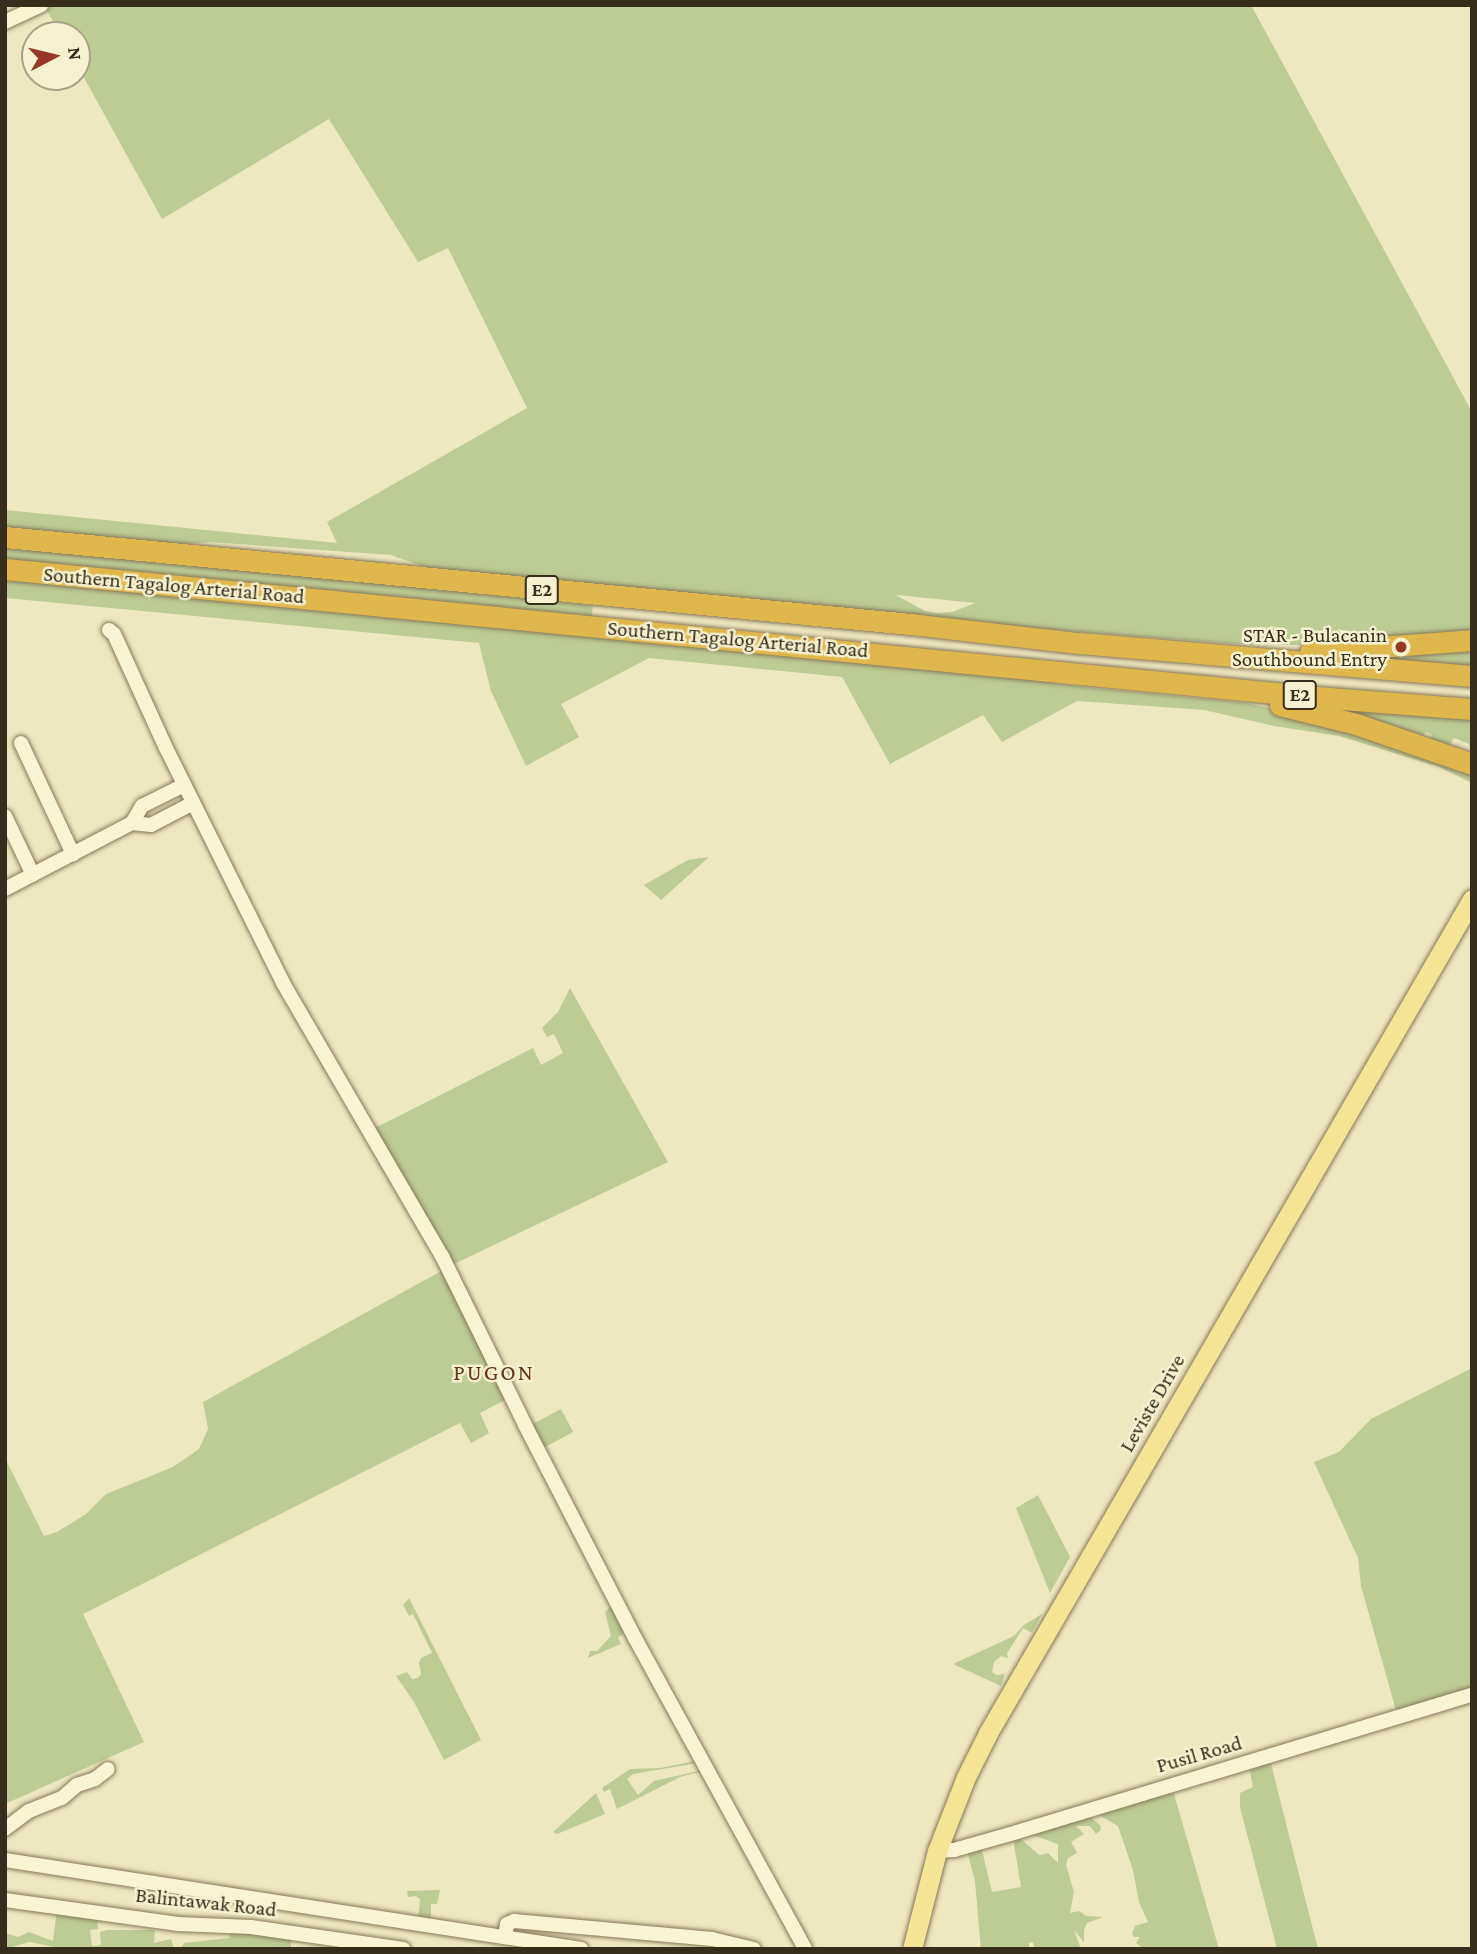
<!DOCTYPE html>
<html>
<head>
<meta charset="utf-8">
<style>
	body { margin:0 }
	#map { position:relative; width:1477px; height:1954px; overflow:hidden; background:#eee8bf; font-family:"Crimson Pro",serif }
	div>[style] { position:absolute }
	.green>* { inset:0; background:#bccc93; transform-origin:0 0 }
	.roads { filter:drop-shadow(0 0 2px #877857) drop-shadow(0 0 2px #877857) }
	.minor>* { height:14px; margin:-7px; padding:0 7px; transform-origin:7px; border-radius:7px; background:#f9f4d2 }
	.major>* { height:19px; margin:-9.5px; padding:0 9.5px; transform-origin:9.5px; border-radius:9.5px; background:#f3e595 }
	.highway>* { height:21px; margin:-10.5px; padding:0 10.5px; transform-origin:10.5px; border-radius:10.5px; background:#e0b74d }
	.dots>* { width:19px; height:19px; translate:-50% -50%; box-sizing:border-box; border:4px solid #f6f1ce; border-radius:50% }
	span { translate:-50% -50%; white-space:nowrap; text-align:center; line-height:1.15; -webkit-text-stroke:5px #f6f1ce; paint-order:stroke }
	.shield-label span { padding:2px 5px; background:#f6f1ce; border:2px solid; border-radius:5px; -webkit-text-stroke-width:0 }
	.shield-label { font-size:19px; color:#362d1c; font-weight:700 }
	.street-label { font-size:21px; color:#362d1c }
	.poi-label { font-size:21px; color:#362d1c }
	.right { translate:-100% -50%; text-align:right }
	.neighbourhood-label { font-size:23px; color:#63361b; letter-spacing:2px }
	.frame { position:absolute; inset:0; border:7px solid #362d1c; pointer-events:none }
	.north { position:absolute; left:21px; top:21px; width:70px; height:70px; box-sizing:border-box; background:#f6f1ce; border:2px solid #a9a387; border-radius:50%; rotate:83deg; font-size:19px; font-weight:700; line-height:28px; text-align:center; color:#362d1c }
	.north::after { content:''; display:block; margin:auto; width:24px; height:32px; background:#973826; clip-path:polygon(50% 0,100% 100%,50% 72%,0 100%) }
</style>
</head>
<body>
<div id="map">
	<div class="green">
		<i style="clip-path:polygon(evenodd,53px 5px,1251px 5px,1472px 412px,1472px 634px,1328px 645px,1251px 645px,989px 625px,433px 570px,391px 555px,209px 542px,158px 547px,5px 531px,5px 510px,337px 543px,327px 522px,527px 408px,448px 248px,418px 262px,329px 119px,162px 219px,77px 65px,77px 35px,61px 35px,46px 9px,53px 5px,896px 595px,897px 595px,975px 603px,952px 612px,937px 613px,925px 611px,896px 595px)"></i>
		<i style="left:5px;top:544px;width:591px;height:19px;rotate:6deg"></i>
		<i style="clip-path:polygon(5px 577px,938px 666px,1083px 687px,1246px 703px,1299px 714px,1441px 762px,1460px 772px,1462px 769px,1472px 773px,1472px 783px,1439px 767px,1339px 736px,1274px 726px,1204px 710px,1077px 701px,1002px 742px,983px 715px,890px 764px,842px 677px,649px 658px,561px 704px,579px 737px,526px 766px,491px 691px,479px 643px,5px 598px)"></i>
		<i style="clip-path:polygon(1472px 646px,1472px 668px,1299px 655px,1394px 651px,1396px 659px,1410px 657px,1409px 651px)"></i>
		<i style="clip-path:polygon(1345px 708px,1472px 716px,1472px 756px,1469px 744px,1454px 738px,1449px 746px,1430px 740px,1432px 735px,1426px 732px,1422px 737px,1343px 713px)"></i>
		<i style="clip-path:polygon(709px 857px,661px 900px,644px 885px,688px 860px)"></i>
		<i style="clip-path:polygon(570px 988px,668px 1162px,452px 1265px,375px 1128px,533px 1048px,541px 1065px,563px 1053px,554px 1034px,547px 1037px,542px 1028px,558px 1012px)"></i>
		<i style="clip-path:polygon(445px 1269px,507px 1399px,480px 1413px,489px 1433px,471px 1443px,460px 1423px,83px 1614px,144px 1742px,5px 1804px,5px 1458px,44px 1536px,57px 1532px,86px 1514px,106px 1494px,173px 1467px,199px 1449px,208px 1429px,203px 1402px)"></i>
		<i style="clip-path:polygon(1472px 1368px,1472px 1691px,1397px 1714px,1361px 1586px,1358px 1558px,1314px 1462px,1339px 1452px,1371px 1419px)"></i>
		<i style="left:561px;top:1409px;width:26px;height:34px;rotate:62deg"></i>
		<i style="clip-path:polygon(1038px 1495px,1070px 1557px,1050px 1593px,1016px 1508px)"></i>
		<i style="clip-path:polygon(409px 1598px,481px 1740px,444px 1760px,414px 1702px,396px 1676px,407px 1672px,412px 1679px,418px 1678px,421px 1674px,419px 1663px,421px 1658px,432px 1653px,413px 1614px,409px 1616px,403px 1605px)"></i>
		<i style="clip-path:polygon(611px 1606px,632px 1639px,628px 1641px,624px 1634px,618px 1637px,621px 1644px,588px 1658px,590px 1651px,597px 1651px,611px 1636px,605px 1612px)"></i>
		<i style="clip-path:polygon(1042px 1614px,1032px 1633px,1023px 1628px,1007px 1653px,1008px 1658px,1001px 1656px,994px 1662px,992px 1672px,996px 1675px,1005px 1674px,1001px 1686px,953px 1664px,1014px 1636px,1024px 1625px)"></i>
		<i style="clip-path:polygon(1270px 1760px,1318px 1949px,1277px 1949px,1240px 1807px,1240px 1793px,1253px 1787px,1249px 1766px)"></i>
		<i style="clip-path:polygon(695px 1761px,698px 1763px,633px 1774px,627px 1779px,638px 1795px,654px 1781px,698px 1771px,703px 1771px,680px 1777px,617px 1809px,610px 1789px,604px 1792px,602px 1788px,630px 1769px,660px 1768px)"></i>
		<i style="clip-path:polygon(1171px 1792px,1174px 1794px,1219px 1949px,1144px 1949px,1136px 1943px,1140px 1937px,1134px 1937px,1132px 1934px,1135px 1926px,1148px 1922px,1139px 1902px,1133px 1870px,1118px 1826px,1099px 1815px)"></i>
		<i style="clip-path:polygon(596px 1793px,605px 1814px,557px 1834px,553px 1832px)"></i>
		<i style="clip-path:polygon(1090px 1817px,1100px 1825px,1101px 1830px,1096px 1834px,1090px 1826px,1076px 1826px,1084px 1834px,1071px 1842px,1077px 1853px,1068px 1858px,1066px 1865px,1074px 1892px,1070px 1913px,1079px 1911px,1086px 1916px,1103px 1917px,1087px 1923px,1084px 1930px,1084px 1942px,1074px 1930px,1081px 1949px,1035px 1949px,1033px 1942px,1029px 1943px,1029px 1949px,981px 1949px,975px 1881px,967px 1851px,981px 1846px,992px 1892px,1021px 1887px,1013px 1838px,1021px 1839px,1039px 1855px,1048px 1853px,1058px 1863px,1058px 1844px,1029px 1834px)"></i>
		<i style="clip-path:polygon(440px 1890px,437px 1904px,431px 1904px,431px 1924px,418px 1921px,420px 1899px,416px 1896px,408px 1897px,407px 1891px)"></i>
		<i style="clip-path:polygon(57px 1909px,98px 1915px,98px 1929px,90px 1930px,92px 1946px,101px 1945px,100px 1932px,107px 1930px,155px 1930px,154px 1943px,171px 1939px,174px 1949px,63px 1949px,30px 1942px,5px 1949px,5px 1933px,18px 1937px,29px 1932px,53px 1941px)"></i>
		<i style="clip-path:polygon(229px 1929px,291px 1940px,291px 1949px,181px 1949px,184px 1943px,230px 1938px)"></i>
	</div>
	<div class="roads">
		<div class="minor">
			<i style="left:5px;top:22px;width:40px;rotate:-25deg"></i>
			<i style="left:109px;top:630px;width:6px;rotate:39deg"></i>
			<i style="left:114px;top:634px;width:125px;rotate:65.5deg"></i>
			<i style="left:166px;top:748px;width:263px;rotate:63.5deg"></i>
			<i style="left:283px;top:983px;width:316px;rotate:59.8deg"></i>
			<i style="left:442px;top:1256px;width:188px;rotate:63.8deg"></i>
			<i style="left:525px;top:1425px;width:240px;rotate:62.7deg"></i>
			<i style="left:635px;top:1638px;width:354px;rotate:61.3deg"></i>
			<i style="left:21px;top:743px;width:123px;rotate:64.9deg"></i>
			<i style="left:5px;top:816px;width:65px;rotate:64.6deg"></i>
			<i style="left:132px;top:823px;width:19px;rotate:6deg"></i>
			<i style="left:151px;top:825px;width:47px;rotate:-27.6deg"></i>
			<i style="left:5px;top:889px;width:143px;rotate:-27.5deg"></i>
			<i style="left:132px;top:823px;width:20px;rotate:-60deg"></i>
			<i style="left:142px;top:806px;width:47px;rotate:-26.6deg"></i>
			<i style="left:5px;top:1829px;width:30px;rotate:-37deg"></i>
			<i style="left:29px;top:1811px;width:35px;rotate:-22deg"></i>
			<i style="left:62px;top:1798px;width:20px;rotate:-41deg"></i>
			<i style="left:77px;top:1785px;width:19px;rotate:-18deg"></i>
			<i style="left:95px;top:1779px;width:16px;rotate:-38deg"></i>
			<i style="left:937px;top:1851px;width:17px;rotate:-3deg"></i>
			<i style="left:954px;top:1850px;width:66px;rotate:-15.9deg"></i>
			<i style="left:1017px;top:1832px;width:475px;rotate:-16.8deg"></i>
			<i style="left:5px;top:1860px;width:583px;rotate:8.78deg"></i>
			<i style="left:5px;top:1900px;width:175px;rotate:7.9deg"></i>
			<i style="left:178px;top:1924px;width:73px;rotate:2.4deg"></i>
			<i style="left:251px;top:1927px;width:154px;rotate:8.2deg"></i>
			<i style="left:505px;top:1937px;width:13px;rotate:-81deg"></i>
			<i style="left:507px;top:1924px;width:8px;rotate:-23deg"></i>
			<i style="left:514px;top:1921px;width:199px;rotate:5.2deg"></i>
			<i style="left:712px;top:1939px;width:43px;rotate:13.4deg"></i>
		</div>
		<div class="major">
			<i style="left:912px;top:1949px;width:101px;rotate:-75.7deg"></i>
			<i style="left:937px;top:1851px;width:79px;rotate:-68.6deg"></i>
			<i style="left:966px;top:1777px;width:49px;rotate:-63.4deg"></i>
			<i style="left:988px;top:1733px;width:964px;rotate:-59.87deg"></i>
		</div>
		<div class="highway">
			<i style="left:5px;top:537px;width:910px;rotate:5.49deg"></i>
			<i style="left:911px;top:624px;width:169px;rotate:6.5deg"></i>
			<i style="left:1079px;top:643px;width:394px;rotate:4.8deg"></i>
			<i style="left:5px;top:569px;width:1317px;rotate:5.58deg"></i>
			<i style="left:1316px;top:697px;width:156px;rotate:4.4deg"></i>
			<i style="left:1310px;top:652px;width:162px;rotate:-4.2deg"></i>
			<i style="left:1280px;top:705px;width:78px;rotate:14deg"></i>
			<i style="left:1356px;top:724px;width:123px;rotate:19deg"></i>
		</div>
	</div>
	<div class="dots">
		<i style="left:1401px;top:647px;background:#973826"></i>
	</div>
	<div class="shield-label">
		<span style="left:542px;top:590px">E2</span>
		<span style="left:1300px;top:695px">E2</span>
	</div>
	<div class="street-label">
		<span style="left:174px;top:585px;rotate:5deg">Southern Tagalog Arterial Road</span>
		<span style="left:738px;top:639px;rotate:5deg">Southern Tagalog Arterial Road</span>
		<span style="left:1152px;top:1403px;rotate:-60deg">Leviste Drive</span>
		<span style="left:1199px;top:1754px;rotate:-16deg">Pusil Road</span>
		<span style="left:206px;top:1902px;rotate:6deg">Balintawak Road</span>
	</div>
	<div class="poi-label">
		<span class="right" style="left:1387px;top:647px">STAR - Bulacanin<br>Southbound Entry</span>
	</div>
	<div class="neighbourhood-label">
		<span style="left:494px;top:1372px">PUGON</span>
	</div>
	<div class="frame"></div>
	<div class="north">N</div>
</div>
</body>
</html>
